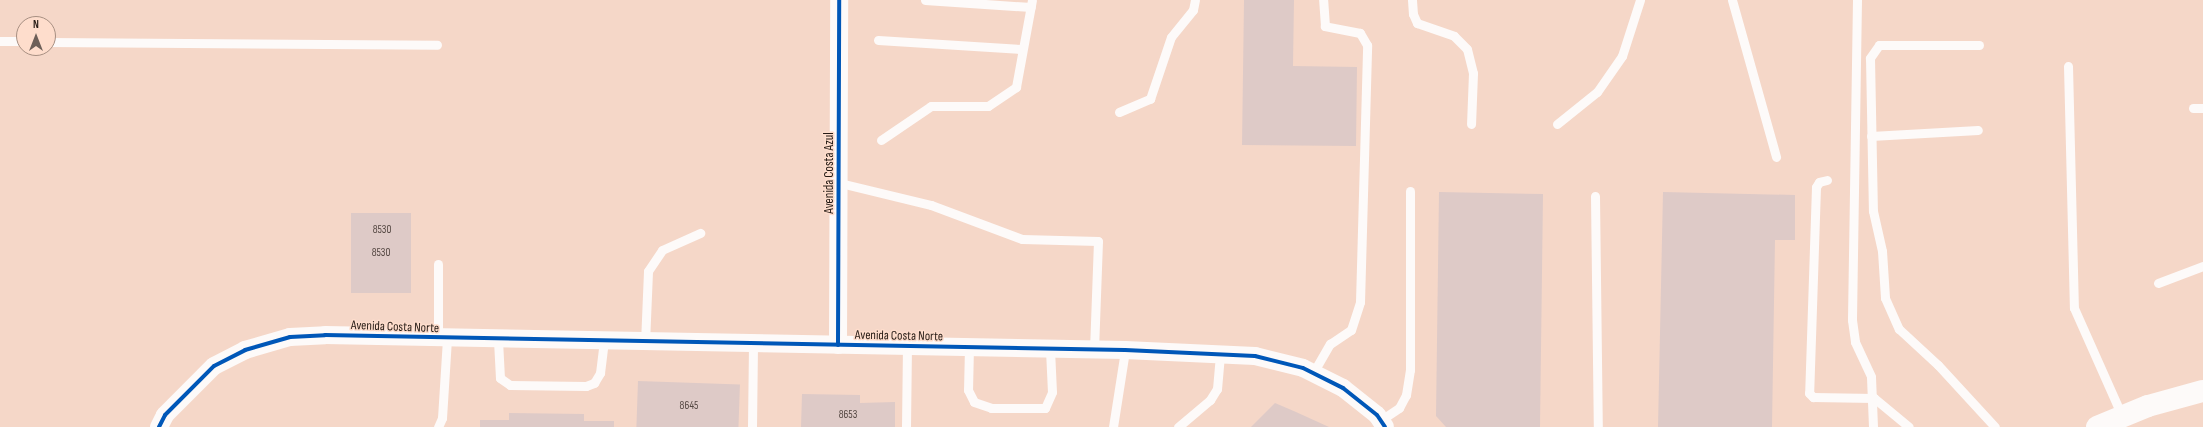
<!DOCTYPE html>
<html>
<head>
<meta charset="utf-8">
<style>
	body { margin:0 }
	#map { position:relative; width:2203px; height:427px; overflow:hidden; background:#f3e0d7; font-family:"Sofia Sans Condensed",sans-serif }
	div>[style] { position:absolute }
	.built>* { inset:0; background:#f5d7c8 }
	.building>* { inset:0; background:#decac7; transform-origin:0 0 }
	.service>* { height:9px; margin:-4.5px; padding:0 4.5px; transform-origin:4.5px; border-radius:4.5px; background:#fdfaf9 }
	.minor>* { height:18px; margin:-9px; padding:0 9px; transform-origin:9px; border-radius:9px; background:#fdfaf9 }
	.tertiary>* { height:22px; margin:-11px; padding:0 11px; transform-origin:11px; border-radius:11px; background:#fdfaf9 }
	.cycleway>* { height:4px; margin:-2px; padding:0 2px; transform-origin:2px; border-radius:2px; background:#0057b8 }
	span { translate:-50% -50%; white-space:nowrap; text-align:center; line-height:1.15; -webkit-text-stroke:3px #feddcc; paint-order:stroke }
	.number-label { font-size:11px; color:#544742 }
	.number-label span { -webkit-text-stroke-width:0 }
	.street-label { font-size:13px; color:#251a14 }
	.north { position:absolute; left:16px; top:16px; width:40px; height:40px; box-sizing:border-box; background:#feddcc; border:1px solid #a78f82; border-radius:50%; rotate:0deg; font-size:11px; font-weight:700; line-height:16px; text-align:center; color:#251a14 }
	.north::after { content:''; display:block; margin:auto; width:14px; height:18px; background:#6d5f58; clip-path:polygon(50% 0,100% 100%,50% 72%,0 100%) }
</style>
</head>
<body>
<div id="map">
	<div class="built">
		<i style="clip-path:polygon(evenodd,0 0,2203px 0,2203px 427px,0 427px,0 0,24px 24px,48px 24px,48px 48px,24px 48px,24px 24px)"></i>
	</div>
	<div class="building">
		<i style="clip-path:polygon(1244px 0,1294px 0,1293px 66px,1357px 67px,1356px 146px,1242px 145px)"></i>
		<i style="clip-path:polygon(1439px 192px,1543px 194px,1540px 427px,1446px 427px,1436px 416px)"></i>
		<i style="clip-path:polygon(1663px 192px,1795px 195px,1795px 240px,1775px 240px,1772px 427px,1658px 427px)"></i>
		<i style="left:351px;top:213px;width:60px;height:80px"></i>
		<i style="left:638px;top:381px;width:102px;height:46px;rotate:2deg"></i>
		<i style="clip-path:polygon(802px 394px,860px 395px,860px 403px,895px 402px,895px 427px,801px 427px)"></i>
		<i style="clip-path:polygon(1275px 403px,1296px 412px,1329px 427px,1251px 427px)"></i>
		<i style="clip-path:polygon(509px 413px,584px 414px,584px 421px,614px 421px,614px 427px,480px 427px,480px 420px,509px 420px)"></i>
	</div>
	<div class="service">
		<i style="left:925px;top:0;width:106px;rotate:3.8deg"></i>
		<i style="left:1412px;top:0;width:14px;rotate:86deg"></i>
		<i style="left:1413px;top:14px;width:10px;rotate:66deg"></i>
		<i style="left:1417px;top:23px;width:39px;rotate:19deg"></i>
		<i style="left:1454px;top:36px;width:18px;rotate:45deg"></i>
		<i style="left:1467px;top:49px;width:25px;rotate:76deg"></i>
		<i style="left:1473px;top:73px;width:51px;rotate:92.2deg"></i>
		<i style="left:1732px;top:0;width:163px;rotate:74.3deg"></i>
		<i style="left:1857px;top:0;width:320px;rotate:90.9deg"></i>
		<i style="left:1852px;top:320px;width:22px;rotate:82deg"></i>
		<i style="left:1855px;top:342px;width:38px;rotate:65deg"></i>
		<i style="left:1871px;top:377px;width:50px;rotate:87.7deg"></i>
		<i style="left:878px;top:40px;width:144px;rotate:3.6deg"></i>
		<i style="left:0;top:41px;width:24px"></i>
		<i style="left:48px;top:42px;width:389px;rotate:0.4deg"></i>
		<i style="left:1979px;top:45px;width:100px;rotate:180deg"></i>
		<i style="left:1879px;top:45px;width:16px;rotate:125deg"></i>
		<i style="left:1870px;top:58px;width:153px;rotate:88.9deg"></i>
		<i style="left:1873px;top:211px;width:41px;rotate:77.3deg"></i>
		<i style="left:1882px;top:251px;width:47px;rotate:86.3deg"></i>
		<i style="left:1885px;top:298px;width:34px;rotate:66deg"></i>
		<i style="left:1899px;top:329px;width:53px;rotate:42.7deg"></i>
		<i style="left:1938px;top:365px;width:84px;rotate:47.4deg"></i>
		<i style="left:2068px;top:66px;width:242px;rotate:88.6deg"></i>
		<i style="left:2074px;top:308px;width:118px;rotate:66deg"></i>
		<i style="left:2193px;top:108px;width:10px"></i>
		<i style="left:1119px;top:112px;width:34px;rotate:-23deg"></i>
		<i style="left:1150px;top:99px;width:65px;rotate:-71.3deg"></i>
		<i style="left:1171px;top:37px;width:35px;rotate:-51deg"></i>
		<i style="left:1193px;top:10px;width:10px;rotate:-79deg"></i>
		<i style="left:1557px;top:124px;width:51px;rotate:-38.7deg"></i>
		<i style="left:1597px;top:92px;width:44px;rotate:-55.2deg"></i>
		<i style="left:1622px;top:56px;width:59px;rotate:-72.2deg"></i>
		<i style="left:1871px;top:136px;width:107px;rotate:-3.2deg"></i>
		<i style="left:881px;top:140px;width:60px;rotate:-34.2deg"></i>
		<i style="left:931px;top:106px;width:57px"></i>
		<i style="left:988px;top:106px;width:34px;rotate:-34deg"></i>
		<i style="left:1016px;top:87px;width:88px;rotate:-79.6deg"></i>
		<i style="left:1827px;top:180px;width:8px;rotate:166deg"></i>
		<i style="left:1819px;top:182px;width:6px;rotate:121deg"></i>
		<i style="left:1816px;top:187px;width:206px;rotate:91.9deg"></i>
		<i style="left:1809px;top:393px;width:6px;rotate:45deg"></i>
		<i style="left:1813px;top:397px;width:61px;rotate:0.9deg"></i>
		<i style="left:1874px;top:398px;width:45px;rotate:39.6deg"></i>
		<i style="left:840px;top:183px;width:94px;rotate:13.6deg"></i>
		<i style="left:931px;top:205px;width:97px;rotate:20.5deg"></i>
		<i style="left:1022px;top:239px;width:76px;rotate:1.5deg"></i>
		<i style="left:1098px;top:241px;width:109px;rotate:92.1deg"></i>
		<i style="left:1595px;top:196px;width:231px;rotate:89.3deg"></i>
		<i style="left:438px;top:264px;width:73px;rotate:90deg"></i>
		<i style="left:2158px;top:283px;width:48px;rotate:-20.7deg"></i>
		<i style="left:498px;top:340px;width:38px;rotate:87deg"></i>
		<i style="left:500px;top:378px;width:12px;rotate:35deg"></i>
		<i style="left:510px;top:385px;width:76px;rotate:0.8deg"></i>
		<i style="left:586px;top:386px;width:9px;rotate:-21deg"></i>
		<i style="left:594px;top:383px;width:12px;rotate:-59deg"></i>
		<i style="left:600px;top:373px;width:31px;rotate:-83deg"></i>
		<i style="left:645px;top:343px;width:72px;rotate:-87.6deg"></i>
		<i style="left:648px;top:271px;width:25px;rotate:-56deg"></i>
		<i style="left:662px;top:250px;width:42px;rotate:-24.1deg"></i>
		<i style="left:969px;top:347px;width:43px;rotate:91.3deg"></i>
		<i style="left:968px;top:390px;width:13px;rotate:63deg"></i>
		<i style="left:974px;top:402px;width:18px;rotate:19deg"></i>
		<i style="left:991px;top:408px;width:54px"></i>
		<i style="left:1045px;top:408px;width:17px;rotate:-66deg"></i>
		<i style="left:1052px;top:392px;width:43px;rotate:-92.7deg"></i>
		<i style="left:1313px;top:373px;width:34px;rotate:-60deg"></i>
		<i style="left:1330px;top:344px;width:25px;rotate:-34deg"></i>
		<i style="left:1351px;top:330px;width:29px;rotate:-72deg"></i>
		<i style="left:1360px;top:302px;width:257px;rotate:-88.4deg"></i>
		<i style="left:1367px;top:45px;width:14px;rotate:-120deg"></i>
		<i style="left:1360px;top:33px;width:36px;rotate:-169deg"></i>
		<i style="left:1325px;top:26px;width:26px;rotate:-94deg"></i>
		<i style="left:1381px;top:420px;width:22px;rotate:-34deg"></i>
		<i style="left:1399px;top:408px;width:15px;rotate:-62deg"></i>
		<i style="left:1406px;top:395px;width:25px;rotate:-81deg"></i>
		<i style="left:1410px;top:370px;width:179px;rotate:-90deg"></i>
		<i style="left:438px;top:427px;width:10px;rotate:-66deg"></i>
		<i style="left:442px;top:418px;width:80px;rotate:-86.4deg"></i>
		<i style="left:752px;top:427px;width:83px;rotate:-89.3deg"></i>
		<i style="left:906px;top:427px;width:81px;rotate:-89.3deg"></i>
		<i style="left:1113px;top:427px;width:78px;rotate:-81.1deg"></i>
		<i style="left:1178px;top:427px;width:42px;rotate:-40.2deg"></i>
		<i style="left:1210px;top:400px;width:13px;rotate:-58deg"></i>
		<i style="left:1217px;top:389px;width:34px;rotate:-85deg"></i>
	</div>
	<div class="minor">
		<i style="left:838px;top:345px;width:345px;rotate:-89.8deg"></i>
		<i style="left:159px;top:427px;width:13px;rotate:-63deg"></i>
		<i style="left:165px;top:415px;width:69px;rotate:-45deg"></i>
		<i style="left:214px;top:366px;width:35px;rotate:-27deg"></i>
		<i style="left:245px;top:350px;width:47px;rotate:-16.1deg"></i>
		<i style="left:290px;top:337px;width:35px;rotate:-3deg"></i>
		<i style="left:325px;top:335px;width:800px;rotate:1.07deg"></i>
		<i style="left:1125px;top:350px;width:130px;rotate:2.6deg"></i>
		<i style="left:1255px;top:356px;width:49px;rotate:14deg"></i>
		<i style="left:1303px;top:368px;width:45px;rotate:26.6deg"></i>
		<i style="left:1343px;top:388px;width:43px;rotate:38.5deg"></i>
		<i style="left:1377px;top:415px;width:14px;rotate:56deg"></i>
	</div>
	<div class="tertiary">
		<i style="left:2097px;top:427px;width:55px;rotate:-22.4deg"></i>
		<i style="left:2148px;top:406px;width:57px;rotate:-15.3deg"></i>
	</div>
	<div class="cycleway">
		<i style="left:838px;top:345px;width:345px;rotate:-89.8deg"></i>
		<i style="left:159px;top:427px;width:13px;rotate:-63deg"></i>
		<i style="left:165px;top:415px;width:69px;rotate:-45deg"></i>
		<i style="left:214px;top:366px;width:35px;rotate:-27deg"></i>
		<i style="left:245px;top:350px;width:47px;rotate:-16.1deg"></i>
		<i style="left:290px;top:337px;width:35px;rotate:-3deg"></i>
		<i style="left:325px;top:335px;width:800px;rotate:1.07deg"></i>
		<i style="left:1125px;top:350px;width:130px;rotate:2.6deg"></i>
		<i style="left:1255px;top:356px;width:49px;rotate:14deg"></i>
		<i style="left:1303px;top:368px;width:45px;rotate:26.6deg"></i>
		<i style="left:1343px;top:388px;width:43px;rotate:38.5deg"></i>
		<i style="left:1377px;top:415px;width:14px;rotate:56deg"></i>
	</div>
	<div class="number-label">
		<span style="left:382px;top:230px">8530</span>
		<span style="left:381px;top:253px">8530</span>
		<span style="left:689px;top:406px">8645</span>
		<span style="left:848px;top:415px">8653</span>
	</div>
	<div class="street-label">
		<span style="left:829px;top:173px;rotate:-90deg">Avenida Costa Azul</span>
		<span style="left:395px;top:327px;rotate:2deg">Avenida Costa Norte</span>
		<span style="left:899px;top:336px;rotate:1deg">Avenida Costa Norte</span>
	</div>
	<div class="north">N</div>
</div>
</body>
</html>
